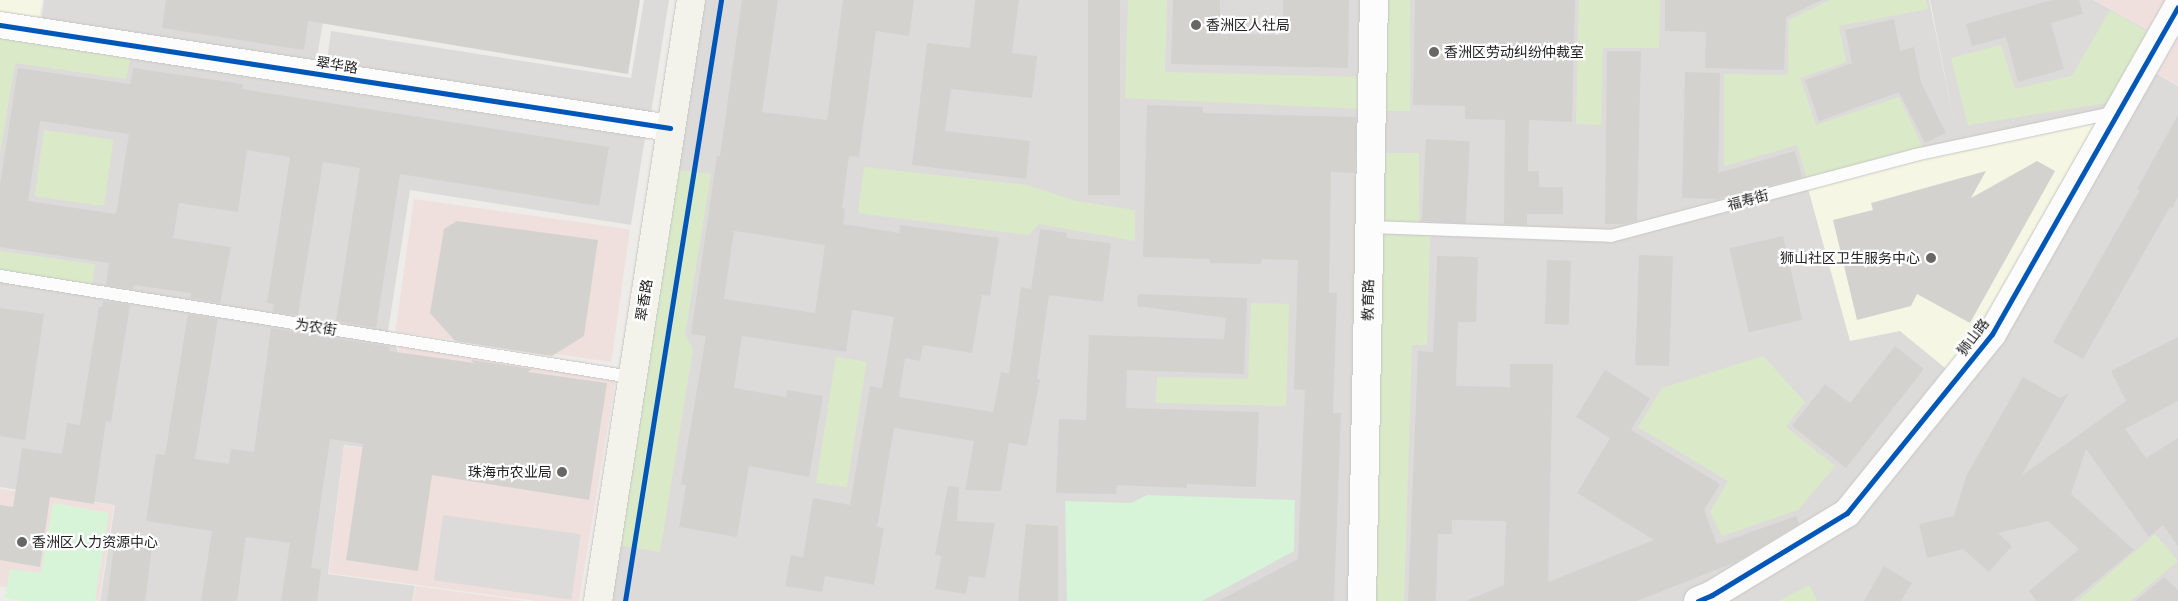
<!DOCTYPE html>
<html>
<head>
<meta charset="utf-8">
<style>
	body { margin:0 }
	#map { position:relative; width:2178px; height:601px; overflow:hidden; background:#eeece8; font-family:Poppins,"Noto Sans SC",sans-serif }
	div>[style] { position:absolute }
	.residential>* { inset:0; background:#dddbd9 }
	.commercial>* { inset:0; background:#efe0de; transform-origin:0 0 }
	.education>* { inset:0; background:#f6f6e4 }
	.religious>* { inset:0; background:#dcdbd9; transform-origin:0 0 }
	.grass>* { inset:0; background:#daeac8; transform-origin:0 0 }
	.park>* { inset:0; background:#d7f3d8 }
	.building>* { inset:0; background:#d4d2cf; transform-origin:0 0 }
	.roads { filter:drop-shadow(0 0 1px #c6c6c4) drop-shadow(0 0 1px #c6c6c4) }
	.service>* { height:12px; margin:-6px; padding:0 6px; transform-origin:6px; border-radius:6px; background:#fcfcfc }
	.minor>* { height:26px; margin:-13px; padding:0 13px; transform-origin:13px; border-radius:13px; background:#fcfcfc }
	.tertiary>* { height:28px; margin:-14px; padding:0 14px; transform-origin:14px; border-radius:14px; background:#fcfcfc }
	.secondary>* { height:28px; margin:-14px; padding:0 14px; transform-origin:14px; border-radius:14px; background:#f3f3eb }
	.cycleway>* { height:5px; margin:-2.5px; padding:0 2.5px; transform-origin:2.5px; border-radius:2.5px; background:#0057b8 }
	.dots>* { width:14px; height:14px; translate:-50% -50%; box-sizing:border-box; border:2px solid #fff; border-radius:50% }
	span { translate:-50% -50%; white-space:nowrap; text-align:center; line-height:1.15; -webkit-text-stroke:4.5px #fff; paint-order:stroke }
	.poi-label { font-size:14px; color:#1f1f1f }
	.left { translate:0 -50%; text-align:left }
	.right { translate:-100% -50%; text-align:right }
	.street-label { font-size:14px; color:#1f1f1f }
</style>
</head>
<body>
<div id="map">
	<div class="residential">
		<i style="clip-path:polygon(44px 0,327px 0,315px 68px,40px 26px)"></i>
		<i style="clip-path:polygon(695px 0,1929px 0,1955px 126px,1930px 0,2094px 0,2161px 38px,2145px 67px,2178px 86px,2178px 601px,596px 601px)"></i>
		<i style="clip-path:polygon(0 30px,646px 132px,631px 225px,410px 190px,388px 331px,398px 351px,384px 450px,344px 445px,328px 574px,415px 586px,412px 601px,100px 601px,115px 505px,0 487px)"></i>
	</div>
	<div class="commercial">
		<i style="clip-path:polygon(2095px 0,2178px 0,2178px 85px,2145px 66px,2161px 38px)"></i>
		<i style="left:414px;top:199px;width:218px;height:134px;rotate:8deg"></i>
		<i style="clip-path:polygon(400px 342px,616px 377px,579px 601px,536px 601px,329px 573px,344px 446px,385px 450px)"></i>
		<i style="clip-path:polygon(0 489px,114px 505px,99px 601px,0 586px)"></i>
		<i style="clip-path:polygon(416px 586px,525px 601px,413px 601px)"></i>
	</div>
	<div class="education">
		<i style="clip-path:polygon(0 0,42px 0,37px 29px,0 23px)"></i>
		<i style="clip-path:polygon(2120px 112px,1956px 377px,1900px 331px,1850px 341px,1807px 185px)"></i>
	</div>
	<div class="religious">
		<i style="clip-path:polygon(644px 0,669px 0,650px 119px,326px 67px,331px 31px,631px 78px)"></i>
		<i style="left:742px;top:242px;width:76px;height:51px;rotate:9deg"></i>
		<i style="left:443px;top:515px;width:139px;height:66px;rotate:8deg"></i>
	</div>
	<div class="grass">
		<i style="clip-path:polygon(1128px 0,1167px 0,1165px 72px,1365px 77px,1364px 109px,1125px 98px)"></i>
		<i style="left:1380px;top:0;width:30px;height:111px"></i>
		<i style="clip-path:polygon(1579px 0,1660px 0,1659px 48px,1603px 48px,1601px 125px,1576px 124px)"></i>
		<i style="clip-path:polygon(1830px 0,1926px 0,1928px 9px,1839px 26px,1846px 62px,1800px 78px,1816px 125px,1899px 97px,1923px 148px,1807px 179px,1797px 145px,1724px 166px,1724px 74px,1788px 75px,1789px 20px)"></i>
		<i style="clip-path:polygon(2110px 10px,2155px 36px,2119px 101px,1968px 125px,1951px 58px,2001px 45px,2015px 89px,2072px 76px)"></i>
		<i style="clip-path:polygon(0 33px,131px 54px,126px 79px,15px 63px,0 153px)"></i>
		<i style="left:44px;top:130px;width:70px;height:67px;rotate:8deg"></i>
		<i style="left:1378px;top:153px;width:41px;height:69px"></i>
		<i style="clip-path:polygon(864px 167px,1027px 185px,1076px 201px,1135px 210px,1135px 241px,1039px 224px,1028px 235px,858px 213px)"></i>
		<i style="clip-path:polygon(672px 169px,711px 174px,685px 335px,693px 349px,660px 552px,613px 544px)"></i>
		<i style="clip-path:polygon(1375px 234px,1430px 236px,1427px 345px,1412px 345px,1404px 601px,1368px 601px)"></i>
		<i style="left:0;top:251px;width:96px;height:21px;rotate:8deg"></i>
		<i style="clip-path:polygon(1251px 303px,1289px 304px,1286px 406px,1156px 403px,1157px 377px,1248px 379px)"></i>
		<i style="clip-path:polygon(1763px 356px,1805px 402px,1786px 427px,1835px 466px,1798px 510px,1722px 536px,1710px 512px,1728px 481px,1638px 427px,1662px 388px)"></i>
		<i style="left:836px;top:357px;width:31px;height:127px;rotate:9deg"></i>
		<i style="clip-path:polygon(2155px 534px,2178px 561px,2130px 601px,2078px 601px)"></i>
		<i style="clip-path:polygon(1809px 585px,1817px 601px,1779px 601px)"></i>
	</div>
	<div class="park">
		<i style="clip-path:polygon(1147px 495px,1295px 500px,1294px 551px,1202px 601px,1067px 601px,1065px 501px,1131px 503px)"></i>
		<i style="clip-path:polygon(53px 503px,109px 513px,95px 601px,23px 601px,5px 598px,10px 569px,41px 573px)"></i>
	</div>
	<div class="building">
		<i style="clip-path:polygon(166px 0,640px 0,628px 74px,308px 21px,304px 50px,162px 28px)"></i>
		<i style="clip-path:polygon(evenodd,742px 0,778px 0,762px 112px,827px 120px,843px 0,914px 0,909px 36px,876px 31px,859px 157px,849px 156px,842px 208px,845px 209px,843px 224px,899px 233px,900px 225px,999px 238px,990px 296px,982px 295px,972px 353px,923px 345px,920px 361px,905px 358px,899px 397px,993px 412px,1001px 372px,1009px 374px,1021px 287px,1031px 289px,1040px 229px,1067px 233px,1066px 238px,1111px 243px,1103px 302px,1049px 295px,1037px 379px,1040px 380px,1027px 446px,1009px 443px,1001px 491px,965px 490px,974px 441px,894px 428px,877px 527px,884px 528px,874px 585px,825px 576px,822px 592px,785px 586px,791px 555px,803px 557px,813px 498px,850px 505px,870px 386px,882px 388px,894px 317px,852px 310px,846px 352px,742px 336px,734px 388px,786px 397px,787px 390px,823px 396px,809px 477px,749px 466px,737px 537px,679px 527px,686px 485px,681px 484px,706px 336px,691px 334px,717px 156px,720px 156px,742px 0,734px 231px,825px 245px,815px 313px,724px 299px,734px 231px)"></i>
		<i style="clip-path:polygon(975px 0,1019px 0,1012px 53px,1037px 56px,1032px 98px,951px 89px,945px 131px,1030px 141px,1026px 179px,912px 165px,927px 43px,970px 48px)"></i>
		<i style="left:1088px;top:0;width:32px;height:195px"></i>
		<i style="clip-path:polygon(1173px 0,1220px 0,1220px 34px,1283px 35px,1283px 0,1349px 0,1348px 68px,1171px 64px)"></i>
		<i style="clip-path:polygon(1415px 0,1575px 0,1572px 122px,1529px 120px,1528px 171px,1539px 171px,1539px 187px,1563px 187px,1563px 214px,1527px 214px,1527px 225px,1504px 224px,1505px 120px,1465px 119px,1465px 106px,1413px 105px)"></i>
		<i style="clip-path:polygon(1665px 0,1822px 0,1786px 17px,1784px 70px,1705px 68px,1706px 32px,1665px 31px)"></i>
		<i style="clip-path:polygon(2052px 0,2079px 0,2083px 14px,2051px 23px,2064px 69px,2018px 82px,2006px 37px,1972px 46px,1966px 24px)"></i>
		<i style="clip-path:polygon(1894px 19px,1900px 51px,1914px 47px,1921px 82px,1946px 133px,1925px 143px,1899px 92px,1819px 121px,1805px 80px,1852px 63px,1845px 30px)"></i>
		<i style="clip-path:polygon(1607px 51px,1641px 51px,1637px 221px,1624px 224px,1605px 224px)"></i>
		<i style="clip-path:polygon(evenodd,18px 68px,130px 84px,133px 68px,243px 84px,242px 89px,609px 147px,599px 206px,400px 174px,376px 328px,336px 321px,360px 168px,323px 162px,298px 315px,273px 312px,274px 304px,267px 303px,290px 157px,247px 150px,238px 212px,179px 203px,173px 238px,231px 247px,220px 303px,190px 298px,191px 293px,134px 285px,133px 289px,106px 285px,109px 263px,0 247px,0 185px,18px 68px,40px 121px,129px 134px,116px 214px,28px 201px,40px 121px)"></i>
		<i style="clip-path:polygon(1685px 72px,1720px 73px,1718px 173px,1795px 151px,1802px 177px,1718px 199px,1682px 198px)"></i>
		<i style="clip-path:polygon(1147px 105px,1203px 107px,1203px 113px,1356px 117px,1355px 173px,1331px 172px,1329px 293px,1337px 293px,1333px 413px,1341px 413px,1334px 601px,1218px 601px,1298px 559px,1305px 390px,1294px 389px,1298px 260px,1262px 259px,1261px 264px,1210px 263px,1210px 259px,1143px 257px)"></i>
		<i style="clip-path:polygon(2178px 115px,2178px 197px,2172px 208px,2170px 207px,2083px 359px,2053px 342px,2140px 190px,2137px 189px)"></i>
		<i style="left:1426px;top:139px;width:44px;height:82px;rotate:3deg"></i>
		<i style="clip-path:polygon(2037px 161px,2055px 171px,1970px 323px,1917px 294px,1911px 306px,1857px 320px,1833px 220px,1873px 210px,1871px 203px,1986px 171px,1971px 198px)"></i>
		<i style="clip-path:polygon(457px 221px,598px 240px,584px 336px,552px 356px,455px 341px,430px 313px,444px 229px)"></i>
		<i style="left:1783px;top:236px;width:86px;height:55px;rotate:77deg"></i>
		<i style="left:1639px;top:255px;width:34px;height:110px;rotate:2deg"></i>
		<i style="clip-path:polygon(1437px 256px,1478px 257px,1476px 322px,1458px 322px,1456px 386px,1510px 387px,1510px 364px,1553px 364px,1548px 582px,1654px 540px,1577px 493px,1610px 438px,1576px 417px,1605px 370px,1650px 398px,1631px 430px,1720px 484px,1704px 510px,1717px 544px,1796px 516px,1799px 524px,1736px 562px,1637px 601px,1466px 601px,1504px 585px,1506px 521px,1452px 520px,1452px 534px,1438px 534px,1436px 601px,1408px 601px,1418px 351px,1433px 352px)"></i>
		<i style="left:1547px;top:260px;width:24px;height:64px;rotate:2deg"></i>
		<i style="clip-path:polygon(1138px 294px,1247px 298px,1244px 374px,1127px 370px,1126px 408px,1259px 412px,1256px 487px,1187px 484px,1187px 488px,1117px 485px,1116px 494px,1056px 493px,1059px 419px,1086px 420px,1089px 335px,1224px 339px,1226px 318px,1137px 306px)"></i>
		<i style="clip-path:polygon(103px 301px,130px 305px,111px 422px,106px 421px,94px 504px,50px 497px,40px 567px,0 560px,0 505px,13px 507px,22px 448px,62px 454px,67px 423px,80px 425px,99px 307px,102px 307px)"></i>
		<i style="clip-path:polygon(0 308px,44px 314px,25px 440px,0 436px)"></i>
		<i style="clip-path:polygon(188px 314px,218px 319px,195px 459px,229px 464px,231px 449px,254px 452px,271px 328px,390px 347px,389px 351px,474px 363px,471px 360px,532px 369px,528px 372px,607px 383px,589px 500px,432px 475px,418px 571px,346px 560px,363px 444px,330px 439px,311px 568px,321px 569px,317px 601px,281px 601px,290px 543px,246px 537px,237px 601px,201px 601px,212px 531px,146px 521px,156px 454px,165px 455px)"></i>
		<i style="clip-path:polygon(2178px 337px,2178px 401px,2125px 429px,2146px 458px,2178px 438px,2178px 546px,2163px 525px,2149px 537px,2086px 449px,2071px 494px,2134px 550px,2072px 601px,2037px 601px,2029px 591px,2079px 549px,2048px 521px,1998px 533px,2012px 546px,1989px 572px,1963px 549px,1927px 558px,1919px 524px,1954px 516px,1966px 476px,2023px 377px,2060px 398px,2069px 393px,2021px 476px,2126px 401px,2111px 371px)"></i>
		<i style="clip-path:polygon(1895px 346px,1924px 369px,1846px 468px,1792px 426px,1825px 384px,1850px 403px)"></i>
		<i style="clip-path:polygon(948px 486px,959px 487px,957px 521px,995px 523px,985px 578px,969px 576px,966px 594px,935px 589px,941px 556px,935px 555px)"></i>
		<i style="clip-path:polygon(1026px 524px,1058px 526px,1058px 601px,1018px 601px)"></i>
		<i style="left:114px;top:544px;width:38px;height:58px;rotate:7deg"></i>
		<i style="clip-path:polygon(1884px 566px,1912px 583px,1901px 601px,1864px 601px)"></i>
		<i style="clip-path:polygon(2164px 577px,2178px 590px,2178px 601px,2135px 601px)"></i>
	</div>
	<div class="roads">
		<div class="service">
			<i style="left:1370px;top:227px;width:241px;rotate:2.1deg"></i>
			<i style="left:1611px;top:236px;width:315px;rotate:-14.9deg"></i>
			<i style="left:1915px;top:155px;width:207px;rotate:-12deg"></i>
			<i style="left:0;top:276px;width:639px;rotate:9.09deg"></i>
		</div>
		<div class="minor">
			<i style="left:0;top:25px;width:678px;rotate:8.74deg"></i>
		</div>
		<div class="tertiary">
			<i style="left:1362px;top:601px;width:601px;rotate:-88.86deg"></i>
			<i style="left:1698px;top:601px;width:15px;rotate:-23deg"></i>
			<i style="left:1712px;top:595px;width:158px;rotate:-31.3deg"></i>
			<i style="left:1847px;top:513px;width:230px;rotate:-51deg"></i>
			<i style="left:1992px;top:334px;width:376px;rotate:-60.4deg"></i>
		</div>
		<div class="secondary">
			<i style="left:598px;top:601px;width:608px;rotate:-81.2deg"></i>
		</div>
	</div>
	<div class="cycleway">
		<i style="left:0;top:25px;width:678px;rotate:8.74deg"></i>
		<i style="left:625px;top:601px;width:609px;rotate:-80.92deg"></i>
		<i style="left:1698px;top:601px;width:15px;rotate:-23deg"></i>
		<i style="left:1712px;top:595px;width:158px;rotate:-31.3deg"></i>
		<i style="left:1847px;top:513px;width:230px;rotate:-51deg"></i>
		<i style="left:1992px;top:334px;width:376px;rotate:-60.4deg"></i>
	</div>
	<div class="dots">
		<i style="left:1196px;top:25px;background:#676765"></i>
		<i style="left:1434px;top:52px;background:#676765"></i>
		<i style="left:1931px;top:258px;background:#676765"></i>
		<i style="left:562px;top:472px;background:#676765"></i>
		<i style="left:22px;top:542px;background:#676765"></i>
	</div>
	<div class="poi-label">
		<span class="left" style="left:1206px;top:25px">香洲区人社局</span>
		<span class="left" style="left:1444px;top:52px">香洲区劳动纠纷仲裁室</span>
		<span class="right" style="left:1920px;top:258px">狮山社区卫生服务中心</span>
		<span class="right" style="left:552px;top:472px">珠海市农业局</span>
		<span class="left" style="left:32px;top:542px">香洲区人力资源中心</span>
	</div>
	<div class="street-label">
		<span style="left:337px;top:65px;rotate:9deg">翠华路</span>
		<span style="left:1748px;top:200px;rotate:-15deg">福寿街</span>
		<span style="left:644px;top:300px;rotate:-81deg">翠香路</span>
		<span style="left:1368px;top:300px;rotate:-89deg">教育路</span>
		<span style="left:316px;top:327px;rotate:9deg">为农街</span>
		<span style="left:1973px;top:337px;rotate:-53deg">狮山路</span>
	</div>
</div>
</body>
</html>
